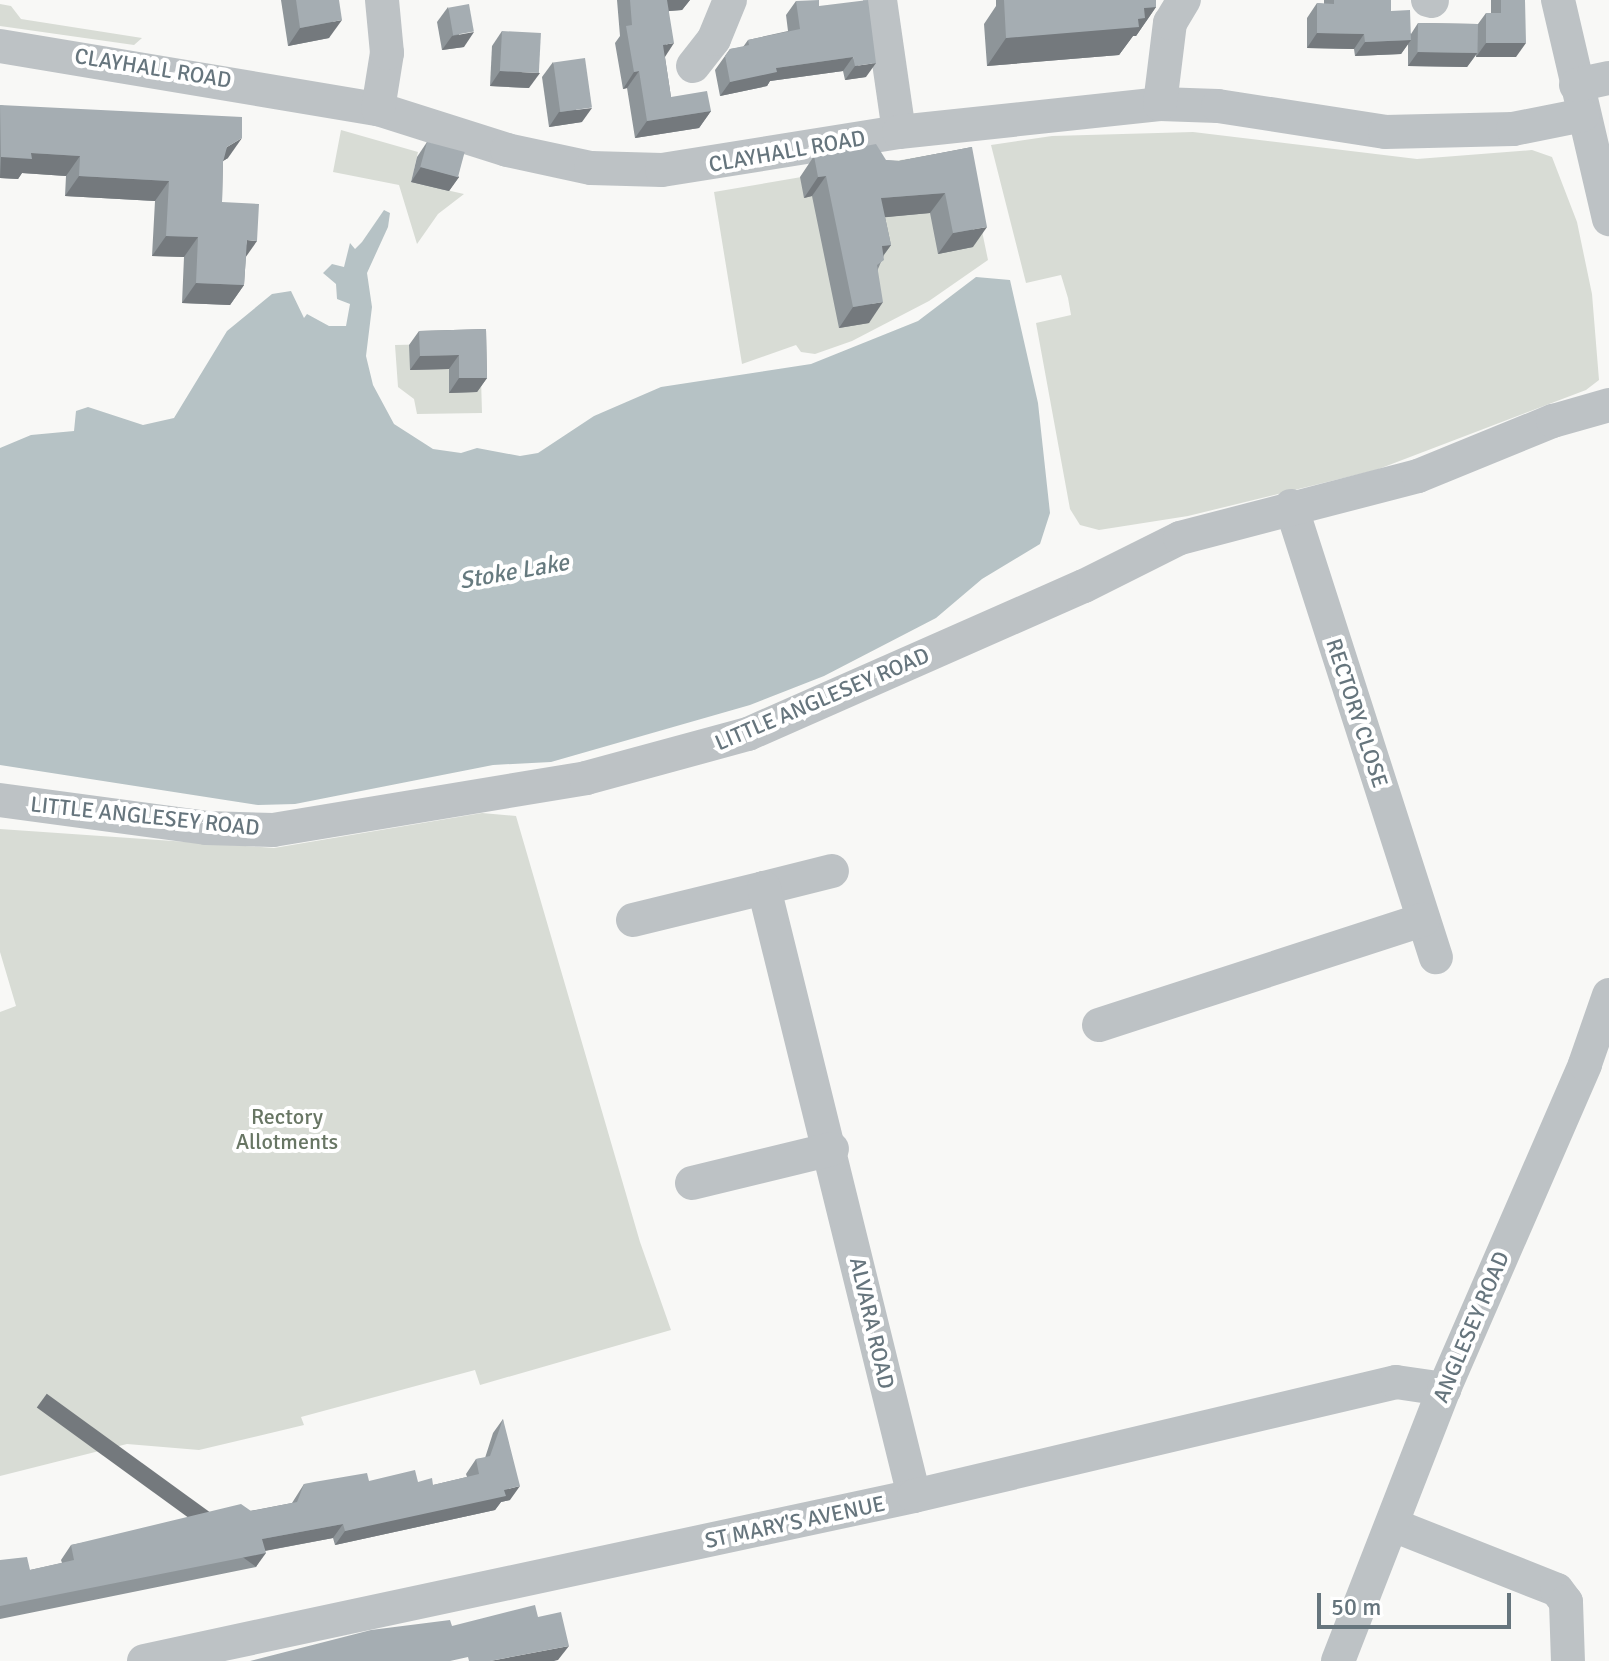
<!DOCTYPE html>
<html>
<head>
<meta charset="utf-8">
<style>
	body { margin:0 }
	#map { position:relative; width:1609px; height:1661px; overflow:hidden; background:#f8f8f6; font-family:Signika,sans-serif }
	div>[style] { position:absolute }
	.green>* { inset:0; background:#d8dcd5 }
	.water>* { inset:0; background:#b6c2c5 }
	.minor>* { height:34px; margin:-17px; padding:0 17px; transform-origin:17px; border-radius:17px; background:#bdc2c5 }
	.wall>* { inset:0; background:#8e9599 }
	.shaded-wall>* { inset:0; background:#74797d; transform-origin:0 0 }
	.building>* { inset:0; background:#a5adb2; transform-origin:0 0 }
	span { translate:-50% -50%; white-space:nowrap; text-align:center; line-height:1.15; -webkit-text-stroke:8px #fff; paint-order:stroke }
	.street-label { font-size:22px; color:#66757d }
	.park-label { font-size:22px; color:#687664 }
	.water-label { font-size:24px; color:#667a7f; font-style:italic }
	.scale { position:absolute; left:1317px; top:1593px; width:194px; height:36px; box-sizing:border-box; border:4px solid #66757d; border-top:0; padding-left:10px; font-size:24px; line-height:28px; white-space:nowrap; color:#66757d; -webkit-text-stroke:6px #fff; paint-order:stroke }
</style>
</head>
<body>
<div id="map">
	<div class="green">
		<i style="clip-path:polygon(0 4px,11px 6px,21px 19px,142px 38px,134px 45px,0 26px)"></i>
		<i style="clip-path:polygon(341px 130px,418px 152px,411px 182px,464px 194px,438px 214px,417px 244px,399px 185px,333px 172px)"></i>
		<i style="clip-path:polygon(1193px 132px,1417px 159px,1532px 150px,1552px 157px,1577px 222px,1592px 294px,1599px 380px,1586px 390px,1376px 470px,1188px 516px,1099px 530px,1080px 525px,1070px 509px,1036px 323px,1071px 315px,1068px 298px,1061px 275px,1026px 283px,991px 145px,1052px 136px)"></i>
		<i style="clip-path:polygon(965px 149px,988px 260px,929px 301px,852px 341px,815px 354px,801px 352px,796px 345px,742px 364px,714px 192px)"></i>
		<i style="clip-path:polygon(480px 343px,482px 413px,417px 414px,414px 399px,398px 387px,395px 345px)"></i>
		<i style="clip-path:polygon(482px 813px,516px 816px,640px 1242px,671px 1330px,480px 1385px,475px 1370px,301px 1417px,304px 1425px,199px 1450px,127px 1444px,0 1476px,0 1012px,16px 1006px,0 952px,0 829px,274px 848px)"></i>
	</div>
	<div class="water">
		<i style="clip-path:polygon(384px 210px,390px 213px,388px 227px,367px 273px,372px 307px,366px 356px,373px 385px,394px 424px,433px 449px,461px 453px,477px 448px,520px 456px,538px 453px,594px 416px,661px 387px,811px 364px,918px 321px,976px 277px,1010px 280px,1038px 403px,1050px 513px,1040px 544px,982px 579px,936px 618px,824px 676px,750px 705px,551px 762px,493px 765px,295px 804px,258px 805px,0 765px,0 448px,31px 435px,74px 431px,76px 411px,88px 407px,143px 425px,174px 418px,227px 331px,272px 294px,291px 291px,304px 318px,307px 314px,329px 326px,346px 326px,350px 304px,337px 299px,336px 284px,323px 273px,332px 264px,344px 267px,350px 243px,355px 249px,362px 242px)"></i>
	</div>
	<div class="minor">
		<i style="left:880px;top:0;width:133px;rotate:81.8deg"></i>
		<i style="left:1428px;top:0;width:4px;rotate:14deg"></i>
		<i style="left:1558px;top:0;width:225px;rotate:76.9deg"></i>
		<i style="left:0;top:46px;width:383px;rotate:9.5deg"></i>
		<i style="left:378px;top:109px;width:135px;rotate:17.6deg"></i>
		<i style="left:507px;top:150px;width:86px;rotate:12.1deg"></i>
		<i style="left:591px;top:168px;width:71px;rotate:1.6deg"></i>
		<i style="left:662px;top:170px;width:240px;rotate:-9.1deg"></i>
		<i style="left:899px;top:132px;width:262px;rotate:-6.1deg"></i>
		<i style="left:1160px;top:104px;width:58px;rotate:2deg"></i>
		<i style="left:1218px;top:106px;width:169px;rotate:8.8deg"></i>
		<i style="left:1385px;top:132px;width:128px;rotate:-1.3deg"></i>
		<i style="left:1513px;top:129px;width:71px;rotate:-11.3deg"></i>
		<i style="left:693px;top:66px;width:34px;rotate:-52deg"></i>
		<i style="left:714px;top:39px;width:42px;rotate:-67.7deg"></i>
		<i style="left:1576px;top:85px;width:34px;rotate:-12deg"></i>
		<i style="left:1160px;top:104px;width:82px;rotate:-83deg"></i>
		<i style="left:1170px;top:23px;width:27px;rotate:-59deg"></i>
		<i style="left:378px;top:109px;width:57px;rotate:-80.9deg"></i>
		<i style="left:387px;top:53px;width:53px;rotate:-95.4deg"></i>
		<i style="left:1291px;top:506px;width:474px;rotate:72.2deg"></i>
		<i style="left:0;top:800px;width:208px;rotate:7.7deg"></i>
		<i style="left:206px;top:828px;width:67px;rotate:1.7deg"></i>
		<i style="left:273px;top:830px;width:317px;rotate:-9.4deg"></i>
		<i style="left:586px;top:778px;width:168px;rotate:-15.2deg"></i>
		<i style="left:748px;top:734px;width:367px;rotate:-23.8deg"></i>
		<i style="left:1084px;top:586px;width:107px;rotate:-26.6deg"></i>
		<i style="left:1180px;top:538px;width:246px;rotate:-14.6deg"></i>
		<i style="left:1418px;top:476px;width:146px;rotate:-22.2deg"></i>
		<i style="left:1553px;top:421px;width:58px;rotate:-15.9deg"></i>
		<i style="left:764px;top:888px;width:70px;rotate:-14deg"></i>
		<i style="left:633px;top:920px;width:135px;rotate:-13.7deg"></i>
		<i style="left:764px;top:888px;width:626px;rotate:76.14deg"></i>
		<i style="left:1099px;top:1025px;width:341px;rotate:-18deg"></i>
		<i style="left:692px;top:1183px;width:144px;rotate:-13.7deg"></i>
		<i style="left:1393px;top:1525px;width:176px;rotate:21.6deg"></i>
		<i style="left:1557px;top:1590px;width:15px;rotate:53deg"></i>
		<i style="left:1566px;top:1602px;width:59px;rotate:88.1deg"></i>
		<i style="left:144px;top:1661px;width:787px;rotate:-12.09deg"></i>
		<i style="left:914px;top:1496px;width:495px;rotate:-13.3deg"></i>
		<i style="left:1396px;top:1382px;width:49px;rotate:8.3deg"></i>
		<i style="left:1338px;top:1661px;width:292px;rotate:-68.7deg"></i>
		<i style="left:1444px;top:1389px;width:354px;rotate:-66.5deg"></i>
		<i style="left:1585px;top:1064px;width:73px;rotate:-70.8deg"></i>
	</div>
	<div class="wall">
		<i style="clip-path:polygon(281px 0,339px 0,329px 38px,288px 46px)"></i>
		<i style="clip-path:polygon(617px 0,690px 0,682px 10px,669px 11px,665px 57px,671px 97px,711px 111px,699px 128px,635px 138px,627px 88px,623px 89px,615px 43px,620px 36px)"></i>
		<i style="clip-path:polygon(996px 0,1156px 0,1156px 7px,1136px 36px,1133px 36px,1119px 55px,987px 66px,984px 24px,996px 6px)"></i>
		<i style="clip-path:polygon(1324px 0,1391px 0,1391px 11px,1411px 34px,1418px 23px,1478px 24px,1486px 13px,1491px 13px,1491px 0,1525px 0,1516px 57px,1476px 57px,1476px 55px,1467px 67px,1408px 66px,1408px 44px,1401px 54px,1355px 56px,1354px 49px,1307px 48px,1307px 18px,1317px 3px,1324px 4px)"></i>
		<i style="clip-path:polygon(796px 1px,819px 6px,866px 77px,845px 80px,843px 71px,770px 81px,767px 86px,720px 96px,715px 70px,730px 49px,743px 47px,748px 40px,788px 31px,786px 15px)"></i>
		<i style="clip-path:polygon(448px 7px,464px 47px,442px 50px,437px 22px)"></i>
		<i style="clip-path:polygon(502px 31px,529px 88px,490px 86px,492px 46px)"></i>
		<i style="clip-path:polygon(553px 62px,582px 122px,549px 127px,542px 77px)"></i>
		<i style="clip-path:polygon(0 105px,228px 158px,223px 161px,222px 202px,246px 256px,244px 285px,230px 305px,182px 303px,184px 257px,152px 256px,155px 201px,65px 196px,66px 176px,22px 173px,18px 179px,0 178px)"></i>
		<i style="clip-path:polygon(427px 142px,459px 177px,449px 191px,411px 182px,417px 157px)"></i>
		<i style="clip-path:polygon(972px 147px,973px 247px,938px 254px,930px 213px,885px 217px,891px 245px,884px 255px,878px 269px,869px 323px,839px 328px,812px 196px,804px 198px,800px 177px,814px 156px,899px 161px)"></i>
		<i style="clip-path:polygon(486px 329px,487px 378px,477px 392px,449px 393px,449px 369px,410px 370px,409px 345px,419px 331px)"></i>
		<i style="clip-path:polygon(503px 1419px,510px 1500px,501px 1502px,495px 1510px,335px 1545px,333px 1538px,265px 1551px,256px 1567px,0 1619px,0 1560px,30px 1570px,62px 1563px,61px 1560px,71px 1545px,292px 1503px,304px 1484px,369px 1481px,418px 1482px,433px 1485px,467px 1477px,466px 1474px,476px 1459px,485px 1458px,493px 1433px)"></i>
	</div>
	<div class="shaded-wall">
		<i style="clip-path:polygon(664px 0,690px 0,682px 10px,655px 12px)"></i>
		<i style="clip-path:polygon(1156px 7px,1136px 36px,1133px 36px,1119px 55px,987px 66px,1006px 38px,1144px 8px)"></i>
		<i style="clip-path:polygon(342px 20px,329px 38px,288px 46px,300px 28px)"></i>
		<i style="clip-path:polygon(474px 32px,464px 47px,442px 50px,452px 36px)"></i>
		<i style="clip-path:polygon(1317px 33px,1364px 34px,1354px 49px,1307px 48px)"></i>
		<i style="clip-path:polygon(1411px 40px,1401px 54px,1355px 56px,1365px 42px)"></i>
		<i style="clip-path:polygon(674px 43px,663px 60px,663px 45px)"></i>
		<i style="clip-path:polygon(1486px 43px,1526px 43px,1516px 57px,1476px 57px)"></i>
		<i style="clip-path:polygon(1418px 52px,1477px 53px,1467px 67px,1408px 66px)"></i>
		<i style="clip-path:polygon(853px 57px,843px 71px,770px 81px,767px 86px,720px 96px,730px 82px,776px 68px)"></i>
		<i style="clip-path:polygon(876px 63px,866px 77px,845px 80px,855px 66px)"></i>
		<i style="clip-path:polygon(500px 71px,540px 73px,529px 88px,490px 86px)"></i>
		<i style="clip-path:polygon(639px 71px,627px 88px,623px 89px,634px 72px)"></i>
		<i style="clip-path:polygon(592px 108px,582px 122px,549px 127px,559px 112px)"></i>
		<i style="clip-path:polygon(711px 111px,699px 128px,635px 138px,647px 121px)"></i>
		<i style="clip-path:polygon(242px 138px,228px 158px,213px 167px,227px 147px)"></i>
		<i style="clip-path:polygon(31px 153px,80px 156px,66px 176px,22px 173px,18px 179px,0 178px,1px 157px)"></i>
		<i style="clip-path:polygon(421px 167px,459px 177px,449px 191px,411px 182px)"></i>
		<i style="clip-path:polygon(79px 176px,169px 181px,155px 201px,65px 196px)"></i>
		<i style="clip-path:polygon(826px 176px,812px 196px,804px 198px,818px 177px)"></i>
		<i style="clip-path:polygon(945px 193px,930px 213px,867px 219px,881px 198px)"></i>
		<i style="clip-path:polygon(987px 227px,973px 247px,938px 254px,953px 233px)"></i>
		<i style="clip-path:polygon(166px 236px,198px 237px,184px 257px,152px 256px)"></i>
		<i style="clip-path:polygon(247px 240px,257px 241px,243px 261px)"></i>
		<i style="clip-path:polygon(891px 245px,876px 265px,882px 246px)"></i>
		<i style="clip-path:polygon(196px 283px,244px 285px,230px 305px,182px 303px)"></i>
		<i style="clip-path:polygon(883px 302px,869px 323px,839px 328px,853px 307px)"></i>
		<i style="clip-path:polygon(459px 355px,449px 369px,410px 370px,420px 356px)"></i>
		<i style="clip-path:polygon(459px 378px,487px 378px,477px 392px,449px 393px)"></i>
		<i style="clip-path:polygon(520px 1486px,510px 1500px,501px 1502px,495px 1510px,335px 1545px,345px 1531px)"></i>
		<i style="clip-path:polygon(343px 1524px,333px 1538px,252px 1553px,262px 1539px)"></i>
		<i style="left:266px;top:1553px;width:17px;height:271px;rotate:126deg"></i>
		<i style="clip-path:polygon(569px 1646px,558px 1660px,554px 1661px,490px 1661px)"></i>
	</div>
	<div class="building">
		<i style="clip-path:polygon(296px 0,339px 0,342px 20px,300px 28px)"></i>
		<i style="clip-path:polygon(630px 0,667px 0,674px 43px,663px 45px,671px 97px,707px 91px,711px 111px,647px 121px,639px 71px,634px 72px,626px 26px,632px 25px)"></i>
		<i style="clip-path:polygon(819px 0,819px 6px,868px 0,876px 63px,855px 66px,853px 57px,776px 68px,777px 72px,730px 82px,725px 56px,730px 49px,749px 45px,748px 40px,800px 29px,796px 1px)"></i>
		<i style="clip-path:polygon(1004px 0,1156px 0,1156px 7px,1144px 8px,1145px 18px,1138px 19px,1139px 27px,1006px 38px)"></i>
		<i style="clip-path:polygon(1334px 0,1391px 0,1391px 11px,1410px 10px,1411px 40px,1365px 42px,1364px 34px,1317px 33px,1317px 3px,1334px 4px)"></i>
		<i style="clip-path:polygon(1501px 0,1525px 0,1526px 43px,1486px 43px,1486px 13px,1501px 13px)"></i>
		<i style="left:469px;top:4px;width:28px;height:21px;rotate:80deg"></i>
		<i style="left:1418px;top:23px;width:60px;height:29px;rotate:1deg"></i>
		<i style="left:502px;top:31px;width:39px;height:40px;rotate:3deg"></i>
		<i style="left:585px;top:58px;width:50px;height:32px;rotate:82deg"></i>
		<i style="clip-path:polygon(0 105px,242px 117px,242px 138px,227px 147px,223px 162px,222px 202px,259px 204px,257px 241px,247px 240px,244px 285px,196px 283px,198px 237px,166px 236px,169px 181px,79px 176px,80px 156px,31px 153px,32px 159px,1px 157px)"></i>
		<i style="left:427px;top:142px;width:39px;height:26px;rotate:15deg"></i>
		<i style="clip-path:polygon(876px 144px,886px 160px,899px 161px,972px 147px,987px 227px,953px 233px,945px 193px,881px 198px,891px 245px,882px 246px,884px 260px,877px 265px,883px 302px,853px 307px,826px 176px,818px 177px,814px 156px)"></i>
		<i style="clip-path:polygon(486px 329px,487px 378px,459px 378px,459px 355px,420px 356px,419px 331px)"></i>
		<i style="clip-path:polygon(503px 1419px,520px 1486px,504px 1490px,506px 1496px,345px 1531px,343px 1524px,262px 1539px,266px 1553px,0 1606px,0 1560px,27px 1557px,30px 1570px,74px 1560px,71px 1545px,241px 1504px,251px 1511px,297px 1502px,304px 1484px,314px 1482px,367px 1473px,369px 1481px,415px 1470px,418px 1482px,432px 1478px,433px 1485px,479px 1474px,476px 1459px,490px 1456px)"></i>
		<i style="clip-path:polygon(535px 1605px,538px 1617px,561px 1612px,569px 1646px,490px 1661px,469px 1661px,468px 1657px,450px 1661px,250px 1661px,371px 1630px,450px 1620px,452px 1626px)"></i>
	</div>
	<div class="street-label">
		<span style="left:153px;top:68px;rotate:9deg">CLAYHALL ROAD</span>
		<span style="left:787px;top:151px;rotate:-10deg">CLAYHALL ROAD</span>
		<span style="left:822px;top:699px;rotate:-23deg">LITTLE ANGLESEY ROAD</span>
		<span style="left:1357px;top:713px;rotate:72deg">RECTORY CLOSE</span>
		<span style="left:145px;top:816px;rotate:6deg">LITTLE ANGLESEY ROAD</span>
		<span style="left:872px;top:1323px;rotate:77deg">ALVARA ROAD</span>
		<span style="left:1471px;top:1327px;rotate:-67deg">ANGLESEY ROAD</span>
		<span style="left:795px;top:1522px;rotate:-12deg">ST MARY'S AVENUE</span>
	</div>
	<div class="park-label">
		<span style="left:287px;top:1129px">Rectory<br>Allotments</span>
	</div>
	<div class="water-label">
		<span style="left:514px;top:572px;rotate:-10deg">Stoke Lake</span>
	</div>
	<div class="scale">50 m</div>
</div>
</body>
</html>
